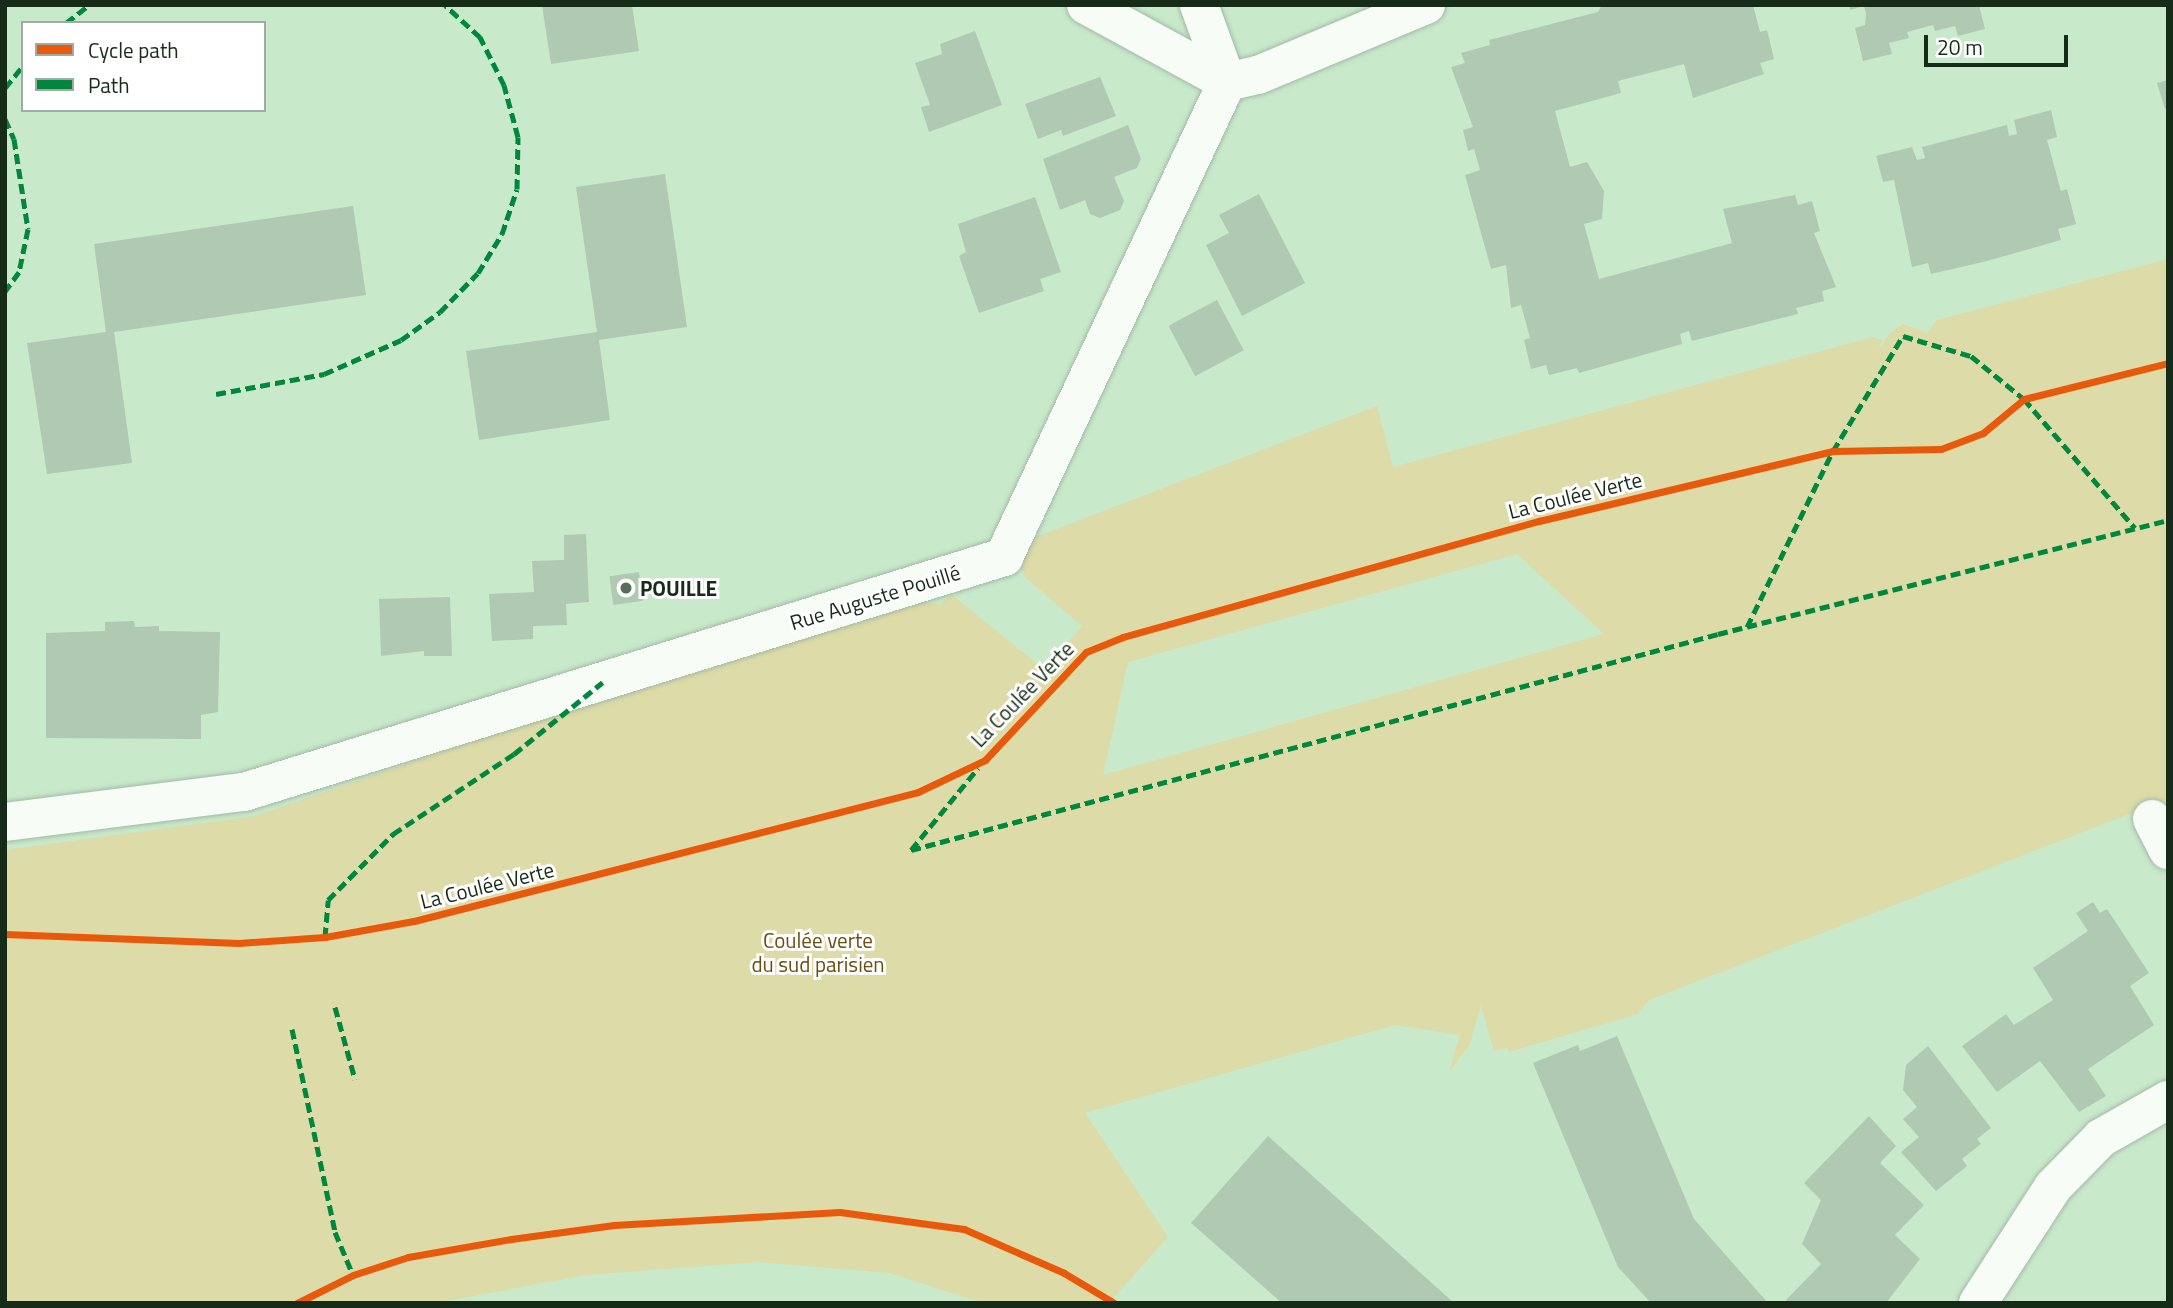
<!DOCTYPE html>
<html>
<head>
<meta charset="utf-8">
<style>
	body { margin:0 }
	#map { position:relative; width:2173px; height:1308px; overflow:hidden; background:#c9e9cb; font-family:"Titillium Web",sans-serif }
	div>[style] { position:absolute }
	.green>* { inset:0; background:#dddba7 }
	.building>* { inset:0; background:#b0c9b2; transform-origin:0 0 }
	.roads { filter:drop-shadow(0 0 2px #a2bba4) drop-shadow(0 0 2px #a2bba4) }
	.street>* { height:38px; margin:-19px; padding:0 19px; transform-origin:19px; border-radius:19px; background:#f7fcf7 }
	.quiet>* { height:5px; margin-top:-2.5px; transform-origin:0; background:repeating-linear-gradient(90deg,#00873e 0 10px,transparent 0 15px) }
	.cycleway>* { height:7px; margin:-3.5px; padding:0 3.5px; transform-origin:3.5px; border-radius:3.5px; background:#e8590c }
	.dots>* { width:19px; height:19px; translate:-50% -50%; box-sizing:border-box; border:4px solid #fff; border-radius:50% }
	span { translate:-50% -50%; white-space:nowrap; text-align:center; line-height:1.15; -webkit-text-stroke:6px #fff; paint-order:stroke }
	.street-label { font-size:21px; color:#162c18 }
	.poi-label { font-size:21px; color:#162c18; font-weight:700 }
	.left { translate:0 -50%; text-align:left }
	.park-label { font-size:21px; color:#685115 }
	.frame { position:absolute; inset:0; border:7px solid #162c18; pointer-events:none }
	.legend { position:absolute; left:21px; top:21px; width:245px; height:91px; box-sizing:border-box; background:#fff; border:2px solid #a2aba3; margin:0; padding:9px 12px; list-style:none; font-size:21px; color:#162c18 }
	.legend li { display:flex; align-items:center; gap:14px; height:35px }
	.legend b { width:35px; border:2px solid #a2aba3 }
	.scale { position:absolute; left:1924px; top:35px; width:144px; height:32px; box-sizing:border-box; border:4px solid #162c18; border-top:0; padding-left:9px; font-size:21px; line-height:24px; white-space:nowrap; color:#162c18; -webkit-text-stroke:5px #fff; paint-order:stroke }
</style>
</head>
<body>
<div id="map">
	<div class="green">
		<i style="clip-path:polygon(evenodd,2168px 259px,2168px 799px,1649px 1000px,1638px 1014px,1509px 1052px,1507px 1047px,1494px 1051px,1481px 1005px,1470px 1044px,1449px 1072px,1460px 1035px,1395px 1025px,1085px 1113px,1168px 1237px,1109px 1303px,983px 1303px,889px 1273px,759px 1262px,586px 1275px,436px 1303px,5px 1303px,5px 850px,255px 816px,858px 608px,918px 601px,939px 604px,952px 595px,1045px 670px,1082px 626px,1025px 577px,1010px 547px,1377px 406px,1393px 467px,1873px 337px,1882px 340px,1878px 351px,1888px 335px,1903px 324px,1927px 333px,1937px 320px,2168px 259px,1517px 554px,1604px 634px,1103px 775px,1128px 662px,1517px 554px)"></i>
	</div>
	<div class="building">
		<i style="clip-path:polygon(542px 5px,632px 5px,639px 51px,551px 64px)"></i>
		<i style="clip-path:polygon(1602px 5px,1753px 5px,1760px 32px,1767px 30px,1774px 59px,1760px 63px,1764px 74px,1693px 98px,1684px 64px,1618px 81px,1621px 93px,1555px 111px,1570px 167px,1587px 162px,1604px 191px,1602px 219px,1584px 224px,1599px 279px,1732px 243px,1723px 209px,1795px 195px,1798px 205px,1812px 201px,1820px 231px,1814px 233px,1836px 287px,1822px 291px,1824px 301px,1796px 308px,1798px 314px,1692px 341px,1689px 331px,1680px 334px,1682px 344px,1579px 373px,1577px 368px,1549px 375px,1546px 365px,1531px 369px,1524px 340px,1530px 338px,1521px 305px,1511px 308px,1506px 265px,1491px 269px,1465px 175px,1480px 170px,1474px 149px,1468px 151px,1463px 130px,1473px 127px,1451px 67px,1465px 63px,1461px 53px,1490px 45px,1489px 40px,1598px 12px)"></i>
		<i style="clip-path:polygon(1849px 5px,1979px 5px,1985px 29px,1958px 36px,1955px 26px,1935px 31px,1933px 25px,1907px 32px,1909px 38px,1889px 43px,1892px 54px,1863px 61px,1855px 28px,1865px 25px,1866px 14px,1864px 6px,1850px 10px)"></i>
		<i style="clip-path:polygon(975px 31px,1002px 105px,929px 132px,921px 107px,930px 105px,915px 63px,942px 54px,940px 44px)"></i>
		<i style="clip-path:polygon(1100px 77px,1116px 116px,1063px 136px,1061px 130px,1038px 139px,1025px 104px)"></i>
		<i style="clip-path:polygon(2168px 80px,2168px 108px,2165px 109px,2157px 83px)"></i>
		<i style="clip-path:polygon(2051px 110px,2057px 137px,2047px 140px,2061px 191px,2067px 189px,2076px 224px,2058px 229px,2061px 240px,1987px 261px,1931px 274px,1928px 263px,1912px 267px,1894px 180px,1883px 182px,1876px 156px,1912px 147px,1917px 160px,1925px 158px,1922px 147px,2007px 125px,2009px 136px,2017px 134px,2014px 120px)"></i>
		<i style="clip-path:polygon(1128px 125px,1141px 159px,1137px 168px,1114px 177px,1124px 201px,1120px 210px,1100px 218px,1090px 214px,1085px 200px,1060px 210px,1043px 159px)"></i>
		<i style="clip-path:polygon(665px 174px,687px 327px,599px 340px,610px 420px,479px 440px,466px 351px,597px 332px,576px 187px)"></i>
		<i style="clip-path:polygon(1259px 194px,1305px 283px,1242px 316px,1206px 245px,1229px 233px,1219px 215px)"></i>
		<i style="clip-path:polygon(1035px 197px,1061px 272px,1040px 279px,1044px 291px,979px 313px,959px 256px,966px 252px,958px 224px)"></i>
		<i style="clip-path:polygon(353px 206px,366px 295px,114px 332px,132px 463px,47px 474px,27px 343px,106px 332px,94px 244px)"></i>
		<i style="left:1217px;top:300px;width:57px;height:55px;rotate:62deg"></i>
		<i style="clip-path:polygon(586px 534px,589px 602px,566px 604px,567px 625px,533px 626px,533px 639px,492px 641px,489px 594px,534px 592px,532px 561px,564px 560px,564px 535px)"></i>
		<i style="left:639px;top:572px;width:29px;height:30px;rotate:82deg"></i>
		<i style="clip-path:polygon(450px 597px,452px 656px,424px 656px,424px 651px,381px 656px,379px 599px)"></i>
		<i style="clip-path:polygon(134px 621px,135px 627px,159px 626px,159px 631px,220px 632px,218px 712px,201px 715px,201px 739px,46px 738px,46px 633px,105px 631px,105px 622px)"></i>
		<i style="clip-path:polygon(2093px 902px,2100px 913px,2107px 909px,2149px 973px,2130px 986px,2154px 1025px,2088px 1069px,2106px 1096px,2079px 1112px,2040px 1061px,1997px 1092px,1962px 1046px,2006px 1014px,2014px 1025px,2053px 1000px,2033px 968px,2088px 931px,2076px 913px)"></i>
		<i style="clip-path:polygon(1617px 1036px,1694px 1219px,1768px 1303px,1651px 1303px,1618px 1267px,1533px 1063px,1578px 1045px,1580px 1051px)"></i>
		<i style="clip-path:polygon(1928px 1046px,1991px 1128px,1977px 1139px,1981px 1144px,1962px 1159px,1967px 1166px,1936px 1191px,1901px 1152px,1919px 1137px,1903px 1119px,1917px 1107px,1903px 1090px,1906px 1065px)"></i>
		<i style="clip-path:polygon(1869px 1116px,1896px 1146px,1880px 1163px,1924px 1205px,1895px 1235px,1920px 1259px,1886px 1303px,1789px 1303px,1786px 1300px,1821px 1264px,1802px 1244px,1821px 1200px,1804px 1183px)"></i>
		<i style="clip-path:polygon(1268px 1136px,1385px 1241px,1454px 1303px,1282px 1303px,1191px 1223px)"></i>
	</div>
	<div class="roads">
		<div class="street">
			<i style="left:1086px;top:5px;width:161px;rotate:28.6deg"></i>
			<i style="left:1227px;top:82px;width:32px;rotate:-13deg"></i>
			<i style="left:1258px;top:75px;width:182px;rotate:-22.6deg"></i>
			<i style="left:1199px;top:5px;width:82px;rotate:70deg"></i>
			<i style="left:2152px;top:819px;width:35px;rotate:63deg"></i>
			<i style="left:5px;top:822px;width:241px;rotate:-7.2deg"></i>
			<i style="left:244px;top:792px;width:796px;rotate:-17.18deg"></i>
			<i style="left:1004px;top:557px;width:525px;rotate:-64.85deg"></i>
			<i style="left:1978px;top:1303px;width:138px;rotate:-57.1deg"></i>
			<i style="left:2053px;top:1187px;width:69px;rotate:-45.6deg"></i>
			<i style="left:2101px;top:1138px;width:77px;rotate:-29.6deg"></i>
		</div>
	</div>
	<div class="quiet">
		<i style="left:66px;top:23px;width:29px;rotate:-38deg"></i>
		<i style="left:5px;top:88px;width:28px;rotate:-51deg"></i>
		<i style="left:5px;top:119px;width:22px;rotate:66deg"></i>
		<i style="left:14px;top:139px;width:91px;rotate:81.2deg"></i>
		<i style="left:28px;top:229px;width:44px;rotate:101.8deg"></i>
		<i style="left:19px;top:272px;width:24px;rotate:126deg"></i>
		<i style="left:216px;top:394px;width:110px;rotate:-10.5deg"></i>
		<i style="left:324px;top:374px;width:84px;rotate:-23.8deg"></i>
		<i style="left:401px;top:340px;width:48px;rotate:-35.7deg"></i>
		<i style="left:440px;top:312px;width:54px;rotate:-45.7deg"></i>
		<i style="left:478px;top:273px;width:46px;rotate:-58.4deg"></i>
		<i style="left:502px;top:234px;width:47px;rotate:-71.6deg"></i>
		<i style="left:517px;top:189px;width:52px;rotate:-88.9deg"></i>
		<i style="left:518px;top:137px;width:54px;rotate:-105.1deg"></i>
		<i style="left:504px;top:85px;width:54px;rotate:-116.6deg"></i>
		<i style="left:480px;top:37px;width:47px;rotate:-137.6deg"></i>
		<i style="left:1747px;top:627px;width:196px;rotate:-64deg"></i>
		<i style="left:1833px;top:451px;width:135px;rotate:-58.7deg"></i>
		<i style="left:1903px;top:336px;width:71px;rotate:16.4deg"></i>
		<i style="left:1971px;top:356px;width:68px;rotate:39.1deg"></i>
		<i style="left:2024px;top:399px;width:170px;rotate:49.3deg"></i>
		<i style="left:911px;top:850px;width:835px;rotate:-14.98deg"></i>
		<i style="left:1718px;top:634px;width:464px;rotate:-14.2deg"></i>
		<i style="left:911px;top:850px;width:106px;rotate:-50.7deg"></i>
		<i style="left:325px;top:937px;width:37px;rotate:-85deg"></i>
		<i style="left:328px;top:900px;width:93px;rotate:-45.4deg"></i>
		<i style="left:393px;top:834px;width:145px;rotate:-33.5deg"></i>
		<i style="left:514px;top:754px;width:114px;rotate:-39deg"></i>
		<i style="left:335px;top:1007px;width:75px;rotate:74.5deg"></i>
		<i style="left:292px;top:1029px;width:208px;rotate:78deg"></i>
		<i style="left:335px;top:1232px;width:47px;rotate:67.3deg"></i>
	</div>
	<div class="cycleway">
		<i style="left:5px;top:934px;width:234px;rotate:2.2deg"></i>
		<i style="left:239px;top:943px;width:86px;rotate:-4deg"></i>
		<i style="left:325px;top:937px;width:90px;rotate:-10.2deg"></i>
		<i style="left:414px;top:921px;width:520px;rotate:-14.36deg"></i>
		<i style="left:918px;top:792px;width:74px;rotate:-25.5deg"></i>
		<i style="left:985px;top:760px;width:148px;rotate:-46.9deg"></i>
		<i style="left:1086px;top:652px;width:40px;rotate:-22deg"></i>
		<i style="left:1123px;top:637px;width:432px;rotate:-15.6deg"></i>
		<i style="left:1539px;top:521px;width:302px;rotate:-13.4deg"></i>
		<i style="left:1833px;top:451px;width:108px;rotate:-1.1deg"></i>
		<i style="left:1941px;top:449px;width:45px;rotate:-20.9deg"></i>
		<i style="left:1983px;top:433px;width:53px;rotate:-39.7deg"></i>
		<i style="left:2024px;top:399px;width:148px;rotate:-14deg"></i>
		<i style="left:297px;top:1303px;width:63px;rotate:-26.6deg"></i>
		<i style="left:353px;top:1275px;width:58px;rotate:-18.1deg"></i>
		<i style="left:408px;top:1257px;width:105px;rotate:-9.9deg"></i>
		<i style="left:511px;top:1239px;width:104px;rotate:-7.7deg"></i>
		<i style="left:614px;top:1225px;width:226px;rotate:-3.3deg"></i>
		<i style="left:840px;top:1212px;width:125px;rotate:7.8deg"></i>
		<i style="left:964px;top:1229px;width:109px;rotate:23.7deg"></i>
		<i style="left:1064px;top:1273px;width:58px;rotate:31deg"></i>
	</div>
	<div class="dots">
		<i style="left:626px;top:588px;background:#556e57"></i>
	</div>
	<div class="street-label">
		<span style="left:1575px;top:495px;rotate:-14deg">La Coulée Verte</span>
		<span style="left:875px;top:597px;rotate:-17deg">Rue Auguste Pouillé</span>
		<span style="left:1022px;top:694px;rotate:-46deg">La Coulée Verte</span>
		<span style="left:487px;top:885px;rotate:-14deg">La Coulée Verte</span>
	</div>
	<div class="poi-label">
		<span class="left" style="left:640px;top:588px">POUILLE</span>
	</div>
	<div class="park-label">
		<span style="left:818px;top:952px">Coulée verte<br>du sud parisien</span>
	</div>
	<div class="frame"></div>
	<ul class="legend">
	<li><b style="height:9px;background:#e8590c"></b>Cycle path</li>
	<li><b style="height:9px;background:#00873e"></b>Path</li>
	</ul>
	<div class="scale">20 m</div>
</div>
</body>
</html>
